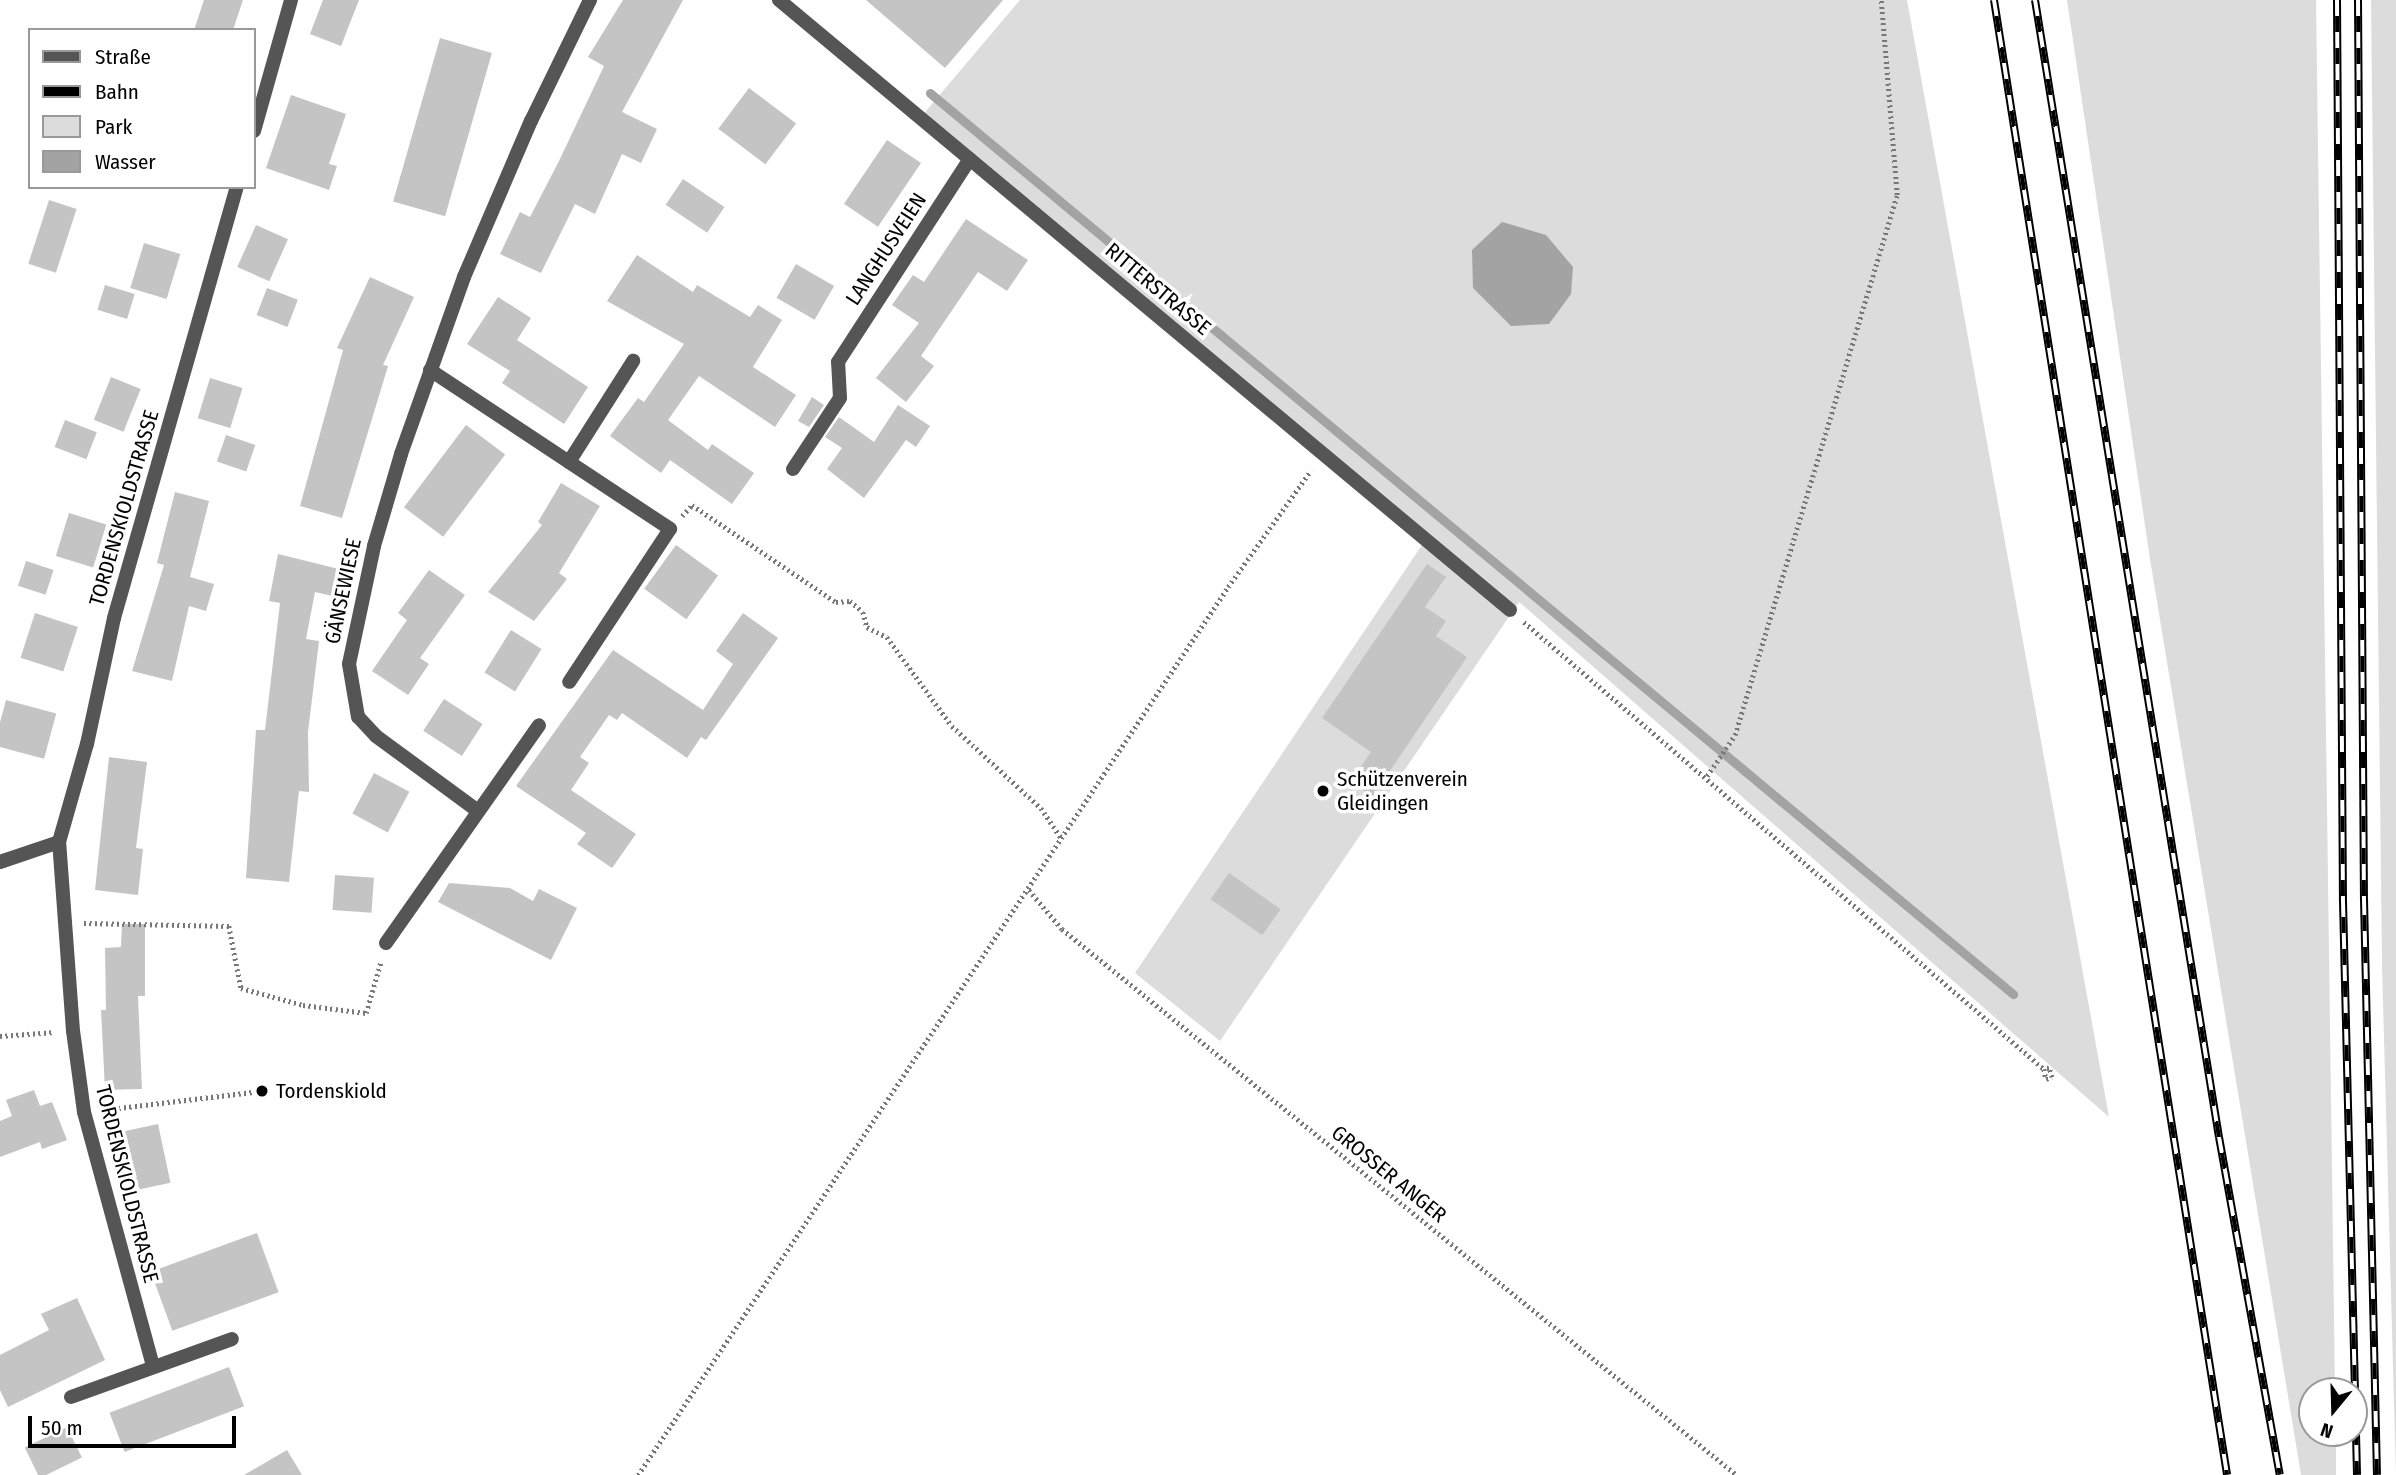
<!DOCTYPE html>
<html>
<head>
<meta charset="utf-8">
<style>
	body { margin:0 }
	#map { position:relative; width:2396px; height:1475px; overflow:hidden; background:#fff; font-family:"Fira Sans Condensed",sans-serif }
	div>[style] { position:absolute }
	.green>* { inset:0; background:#dcdcdc }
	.water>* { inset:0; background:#a3a3a3 }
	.stream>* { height:9px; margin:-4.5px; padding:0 4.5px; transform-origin:4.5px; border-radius:4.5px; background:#a3a3a3 }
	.building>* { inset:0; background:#c4c4c4; transform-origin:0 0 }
	.path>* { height:4.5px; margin-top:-2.25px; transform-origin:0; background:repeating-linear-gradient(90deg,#777 0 2px,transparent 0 5.5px) }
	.lane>* { height:14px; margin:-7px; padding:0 7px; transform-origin:7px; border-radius:7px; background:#555 }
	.street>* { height:14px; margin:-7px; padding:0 7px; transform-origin:7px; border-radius:7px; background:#555 }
	.rail>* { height:8px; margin-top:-4px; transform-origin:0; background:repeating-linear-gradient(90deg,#fff 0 16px,#000 0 32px); box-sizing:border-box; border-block:2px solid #000 }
	.dots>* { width:19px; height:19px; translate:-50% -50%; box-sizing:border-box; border:4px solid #fff; border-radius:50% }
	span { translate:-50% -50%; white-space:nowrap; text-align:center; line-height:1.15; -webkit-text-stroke:7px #fff; paint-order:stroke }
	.street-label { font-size:21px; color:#000 }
	.poi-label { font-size:21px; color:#000 }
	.left { translate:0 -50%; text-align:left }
	.legend { position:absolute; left:28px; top:28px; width:228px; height:161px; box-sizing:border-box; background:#fff; border:2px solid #999; margin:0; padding:9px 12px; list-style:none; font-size:21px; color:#000 }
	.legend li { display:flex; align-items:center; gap:14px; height:35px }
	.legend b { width:35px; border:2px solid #999 }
	.north { position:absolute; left:2298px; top:1377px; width:70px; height:70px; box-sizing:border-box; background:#fff; border:2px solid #999; border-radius:50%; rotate:199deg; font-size:19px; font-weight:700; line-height:28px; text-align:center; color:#000 }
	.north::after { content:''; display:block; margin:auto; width:24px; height:32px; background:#000; clip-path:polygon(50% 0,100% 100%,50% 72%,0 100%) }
	.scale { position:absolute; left:28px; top:1416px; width:208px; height:32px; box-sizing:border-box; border:4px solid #000; border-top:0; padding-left:9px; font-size:21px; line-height:24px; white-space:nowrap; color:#000; -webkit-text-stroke:5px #fff; paint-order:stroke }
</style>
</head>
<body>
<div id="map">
	<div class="green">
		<i style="clip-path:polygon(1020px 0,1907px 0,2109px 1117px,1519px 602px,1220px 1041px,1135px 973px,1424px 542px,921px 117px)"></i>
		<i style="clip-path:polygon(2067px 0,2316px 0,2335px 1391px,2312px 1391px,2312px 1433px,2336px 1433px,2336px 1475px,2301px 1475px,2150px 559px)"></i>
		<i style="clip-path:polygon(2371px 0,2396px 0,2396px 1475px,2382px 965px)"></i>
	</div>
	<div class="water">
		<i style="clip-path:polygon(1502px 222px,1546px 235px,1573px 267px,1571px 294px,1549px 324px,1511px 326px,1473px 288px,1472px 250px)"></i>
	</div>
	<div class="stream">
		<i style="left:930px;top:93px;width:1409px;rotate:39.76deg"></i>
	</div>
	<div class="building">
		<i style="clip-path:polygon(204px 0,243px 0,233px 30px,194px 30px)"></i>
		<i style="clip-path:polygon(323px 0,359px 0,341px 46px,310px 34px)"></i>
		<i style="clip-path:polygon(623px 0,683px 0,622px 112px,657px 129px,641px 163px,622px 154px,595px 214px,575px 204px,541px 273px,500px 254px,520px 212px,530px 217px,559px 161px,604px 66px,588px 57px)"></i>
		<i style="clip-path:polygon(866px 0,1003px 0,945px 68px)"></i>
		<i style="left:440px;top:38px;width:54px;height:170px;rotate:16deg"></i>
		<i style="left:749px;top:88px;width:59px;height:51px;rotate:37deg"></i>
		<i style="clip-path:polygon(291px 95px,346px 114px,329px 164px,337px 166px,329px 190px,266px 168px)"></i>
		<i style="left:887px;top:140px;width:41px;height:77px;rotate:34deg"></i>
		<i style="left:683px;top:179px;width:50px;height:31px;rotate:34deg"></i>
		<i style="left:49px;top:200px;width:29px;height:67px;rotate:18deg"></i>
		<i style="clip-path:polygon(966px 219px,1028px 260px,1007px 291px,978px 272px,921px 356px,934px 366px,906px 402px,876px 378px,919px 323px,892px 305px,913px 275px,924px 282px)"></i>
		<i style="left:256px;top:225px;width:35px;height:46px;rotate:24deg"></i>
		<i style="left:144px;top:243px;width:38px;height:47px;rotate:17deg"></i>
		<i style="clip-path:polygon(637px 255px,693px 292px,697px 285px,750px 317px,758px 305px,782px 320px,753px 367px,796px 395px,775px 427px,699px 376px,668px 420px,708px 450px,712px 444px,754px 473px,732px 504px,670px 460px,661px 473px,610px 436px,638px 398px,644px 402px,684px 344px,607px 301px)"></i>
		<i style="left:796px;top:264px;width:44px;height:39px;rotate:30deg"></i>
		<i style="clip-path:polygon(370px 277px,414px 297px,383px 365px,388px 366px,342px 518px,300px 506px,343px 350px,337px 348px)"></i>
		<i style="left:105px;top:285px;width:31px;height:26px;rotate:17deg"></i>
		<i style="left:267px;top:288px;width:33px;height:29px;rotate:21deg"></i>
		<i style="clip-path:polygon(498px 297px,531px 318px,517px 340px,588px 387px,564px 424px,502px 383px,510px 371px,467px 344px)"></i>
		<i style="left:111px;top:377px;width:32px;height:46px;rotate:22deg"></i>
		<i style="left:210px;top:378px;width:34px;height:42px;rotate:17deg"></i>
		<i style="clip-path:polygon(812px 397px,824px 405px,809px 427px,798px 421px)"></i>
		<i style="clip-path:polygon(898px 405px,930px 426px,916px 447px,906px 440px,864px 498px,827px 469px,842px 448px,825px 437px,839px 417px,874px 442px)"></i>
		<i style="left:65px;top:420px;width:34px;height:29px;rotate:21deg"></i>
		<i style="left:466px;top:425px;width:49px;height:103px;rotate:37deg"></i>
		<i style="left:226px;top:435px;width:31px;height:28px;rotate:19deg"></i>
		<i style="clip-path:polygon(561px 483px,600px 506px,559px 573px,567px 579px,534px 621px,488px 592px,542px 525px,538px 522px)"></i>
		<i style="clip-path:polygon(175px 492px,209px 501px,190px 577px,214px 584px,206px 611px,189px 606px,172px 681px,132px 671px,164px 565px,157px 563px)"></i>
		<i style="left:69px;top:513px;width:39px;height:45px;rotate:17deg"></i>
		<i style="left:676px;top:545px;width:52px;height:54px;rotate:36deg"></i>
		<i style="clip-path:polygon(278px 554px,347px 571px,341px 598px,315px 592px,306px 639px,319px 641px,308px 732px,309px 792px,299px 791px,289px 882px,246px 878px,256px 730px,265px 730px,280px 603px,269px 601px)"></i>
		<i style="left:26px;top:561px;width:29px;height:26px;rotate:18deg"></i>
		<i style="clip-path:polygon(1427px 564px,1446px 577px,1425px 607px,1446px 621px,1436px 636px,1467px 657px,1373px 796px,1350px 782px,1371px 752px,1322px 718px)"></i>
		<i style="clip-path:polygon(429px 570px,465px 595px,420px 658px,429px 664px,408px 695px,372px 671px,407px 620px,398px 613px)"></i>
		<i style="left:35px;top:613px;width:45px;height:47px;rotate:18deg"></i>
		<i style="clip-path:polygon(743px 613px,778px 638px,706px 740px,701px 737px,687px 758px,622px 713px,617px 720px,609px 715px,580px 757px,589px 763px,571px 790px,636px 834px,612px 868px,577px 844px,586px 833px,516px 786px,613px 650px,703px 710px,733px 664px,716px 651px)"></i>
		<i style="left:511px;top:630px;width:36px;height:50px;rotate:32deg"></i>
		<i style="left:444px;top:699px;width:46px;height:38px;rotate:33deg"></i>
		<i style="left:6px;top:700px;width:52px;height:47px;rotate:15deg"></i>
		<i style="clip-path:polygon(109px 757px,147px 762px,136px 848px,143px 849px,138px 895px,95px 890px)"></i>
		<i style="left:374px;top:773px;width:40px;height:46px;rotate:28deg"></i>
		<i style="left:1229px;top:873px;width:63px;height:32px;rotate:35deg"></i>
		<i style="left:335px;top:875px;width:39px;height:35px;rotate:4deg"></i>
		<i style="clip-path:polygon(449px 883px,510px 888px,533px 901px,539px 889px,577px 908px,551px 960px,438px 902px)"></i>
		<i style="clip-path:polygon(122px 924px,145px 924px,145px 996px,138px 996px,142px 1089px,105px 1090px,101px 1010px,106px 1010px,105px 948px,121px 947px)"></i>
		<i style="clip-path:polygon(34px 1090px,40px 1106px,52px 1102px,67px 1140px,42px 1149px,40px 1142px,0 1157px,0 1121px,12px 1116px,6px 1100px)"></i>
		<i style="left:158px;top:1124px;width:60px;height:49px;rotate:78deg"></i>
		<i style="left:257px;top:1233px;width:63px;height:113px;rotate:70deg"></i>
		<i style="clip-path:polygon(77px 1298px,105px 1360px,8px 1407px,0 1390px,0 1355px,49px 1330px,41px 1314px)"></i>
		<i style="left:229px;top:1367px;width:42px;height:128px;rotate:69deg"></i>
		<i style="left:67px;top:1427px;width:34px;height:47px;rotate:64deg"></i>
		<i style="clip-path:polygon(287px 1450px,302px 1475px,244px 1475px)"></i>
	</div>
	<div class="path">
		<i style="left:682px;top:516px;width:15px;rotate:-48deg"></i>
		<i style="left:692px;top:505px;width:174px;rotate:34deg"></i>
		<i style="left:836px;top:602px;width:14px;rotate:-4deg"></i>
		<i style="left:850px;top:601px;width:17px;rotate:40deg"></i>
		<i style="left:863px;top:612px;width:16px;rotate:75deg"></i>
		<i style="left:867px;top:627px;width:22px;rotate:27deg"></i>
		<i style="left:887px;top:637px;width:110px;rotate:53.9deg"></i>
		<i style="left:952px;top:726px;width:121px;rotate:42.7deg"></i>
		<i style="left:1041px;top:808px;width:36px;rotate:56deg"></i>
		<i style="left:1524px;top:622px;width:686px;rotate:40.68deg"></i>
		<i style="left:2044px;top:1069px;width:10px;rotate:79deg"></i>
		<i style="left:2046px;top:1079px;width:6px;rotate:-18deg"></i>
		<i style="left:2052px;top:1077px;width:9px;rotate:-108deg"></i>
		<i style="left:2049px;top:1068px;width:5px;rotate:169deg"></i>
		<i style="left:1707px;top:776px;width:50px;rotate:-55.7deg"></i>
		<i style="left:1735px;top:735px;width:564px;rotate:-73.3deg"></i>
		<i style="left:1897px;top:195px;width:196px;rotate:-94.7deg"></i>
		<i style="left:1029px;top:890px;width:51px;rotate:49.8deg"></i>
		<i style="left:1062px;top:929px;width:868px;rotate:38.97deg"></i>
		<i style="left:84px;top:923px;width:145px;rotate:1.2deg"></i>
		<i style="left:229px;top:926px;width:63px;rotate:79deg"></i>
		<i style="left:241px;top:988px;width:64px;rotate:15.3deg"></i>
		<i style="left:303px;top:1005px;width:64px;rotate:7.2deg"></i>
		<i style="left:366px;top:1013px;width:54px;rotate:-73.9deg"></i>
		<i style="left:0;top:1036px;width:55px;rotate:-4.2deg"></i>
		<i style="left:102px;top:1110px;width:161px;rotate:-6.8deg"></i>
		<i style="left:638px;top:1475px;width:1066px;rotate:-56.4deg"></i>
		<i style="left:1228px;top:587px;width:143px;rotate:-54.6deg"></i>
	</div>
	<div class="lane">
		<i style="left:569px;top:462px;width:120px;rotate:-57.6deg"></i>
		<i style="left:793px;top:469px;width:85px;rotate:-56.5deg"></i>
		<i style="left:840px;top:398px;width:36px;rotate:-93deg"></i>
	</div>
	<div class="street">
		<i style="left:779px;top:0;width:952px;rotate:39.84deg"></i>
		<i style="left:254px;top:131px;width:136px;rotate:-74.2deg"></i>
		<i style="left:838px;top:362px;width:242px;rotate:-57deg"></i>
		<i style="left:430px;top:370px;width:288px;rotate:33.5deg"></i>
		<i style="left:670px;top:529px;width:183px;rotate:123.4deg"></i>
		<i style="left:478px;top:811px;width:127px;rotate:-143.7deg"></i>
		<i style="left:376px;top:736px;width:26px;rotate:-133deg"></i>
		<i style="left:358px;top:717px;width:54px;rotate:-99.6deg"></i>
		<i style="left:349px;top:664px;width:121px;rotate:-78deg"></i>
		<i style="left:374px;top:546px;width:96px;rotate:-73.6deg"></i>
		<i style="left:401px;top:454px;width:188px;rotate:-70.4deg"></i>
		<i style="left:464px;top:277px;width:170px;rotate:-66.8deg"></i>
		<i style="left:531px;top:121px;width:135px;rotate:-64deg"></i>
		<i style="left:0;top:862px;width:62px;rotate:-18.7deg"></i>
		<i style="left:386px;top:943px;width:266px;rotate:-54.9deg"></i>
		<i style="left:153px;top:1366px;width:263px;rotate:-105.2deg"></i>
		<i style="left:84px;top:1112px;width:82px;rotate:-97.7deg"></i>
		<i style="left:73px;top:1031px;width:190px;rotate:-94.2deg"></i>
		<i style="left:59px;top:842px;width:102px;rotate:-74.1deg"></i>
		<i style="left:87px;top:744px;width:129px;rotate:-77.9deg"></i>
		<i style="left:114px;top:618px;width:448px;rotate:-74.1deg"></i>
		<i style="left:71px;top:1397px;width:171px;rotate:-19.8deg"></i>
	</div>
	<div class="rail">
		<i style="left:1994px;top:0;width:1493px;rotate:81.02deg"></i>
		<i style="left:2035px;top:0;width:1152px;rotate:80.81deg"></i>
		<i style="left:2219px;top:1137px;width:343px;rotate:79.8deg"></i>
		<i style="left:2337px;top:0;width:901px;rotate:89.62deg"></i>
		<i style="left:2343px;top:901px;width:574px;rotate:88.6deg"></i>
		<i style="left:2358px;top:0;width:899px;rotate:89.62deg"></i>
		<i style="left:2364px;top:899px;width:576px;rotate:88.71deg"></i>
	</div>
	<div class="dots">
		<i style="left:1323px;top:791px;background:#000"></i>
		<i style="left:262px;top:1091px;background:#000"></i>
	</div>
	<div class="street-label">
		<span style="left:886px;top:249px;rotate:-57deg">LANGHUSVEIEN</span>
		<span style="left:1158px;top:289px;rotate:40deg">RITTERSTRASSE</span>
		<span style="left:124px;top:508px;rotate:-74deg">TORDENSKIOLDSTRASSE</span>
		<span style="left:343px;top:591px;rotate:-78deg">GÄNSEWIESE</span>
		<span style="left:1389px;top:1174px;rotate:39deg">GROSSER ANGER</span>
		<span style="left:127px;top:1184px;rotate:76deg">TORDENSKIOLDSTRASSE</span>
	</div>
	<div class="poi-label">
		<span class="left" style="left:1337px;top:791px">Schützenverein<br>Gleidingen</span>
		<span class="left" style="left:276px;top:1091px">Tordenskiold</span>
	</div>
	<ul class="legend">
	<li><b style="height:9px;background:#555"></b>Straße</li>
	<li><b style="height:9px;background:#000"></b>Bahn</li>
	<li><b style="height:19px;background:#dcdcdc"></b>Park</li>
	<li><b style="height:19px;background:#a3a3a3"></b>Wasser</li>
	</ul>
	<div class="north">N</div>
	<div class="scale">50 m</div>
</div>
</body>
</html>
